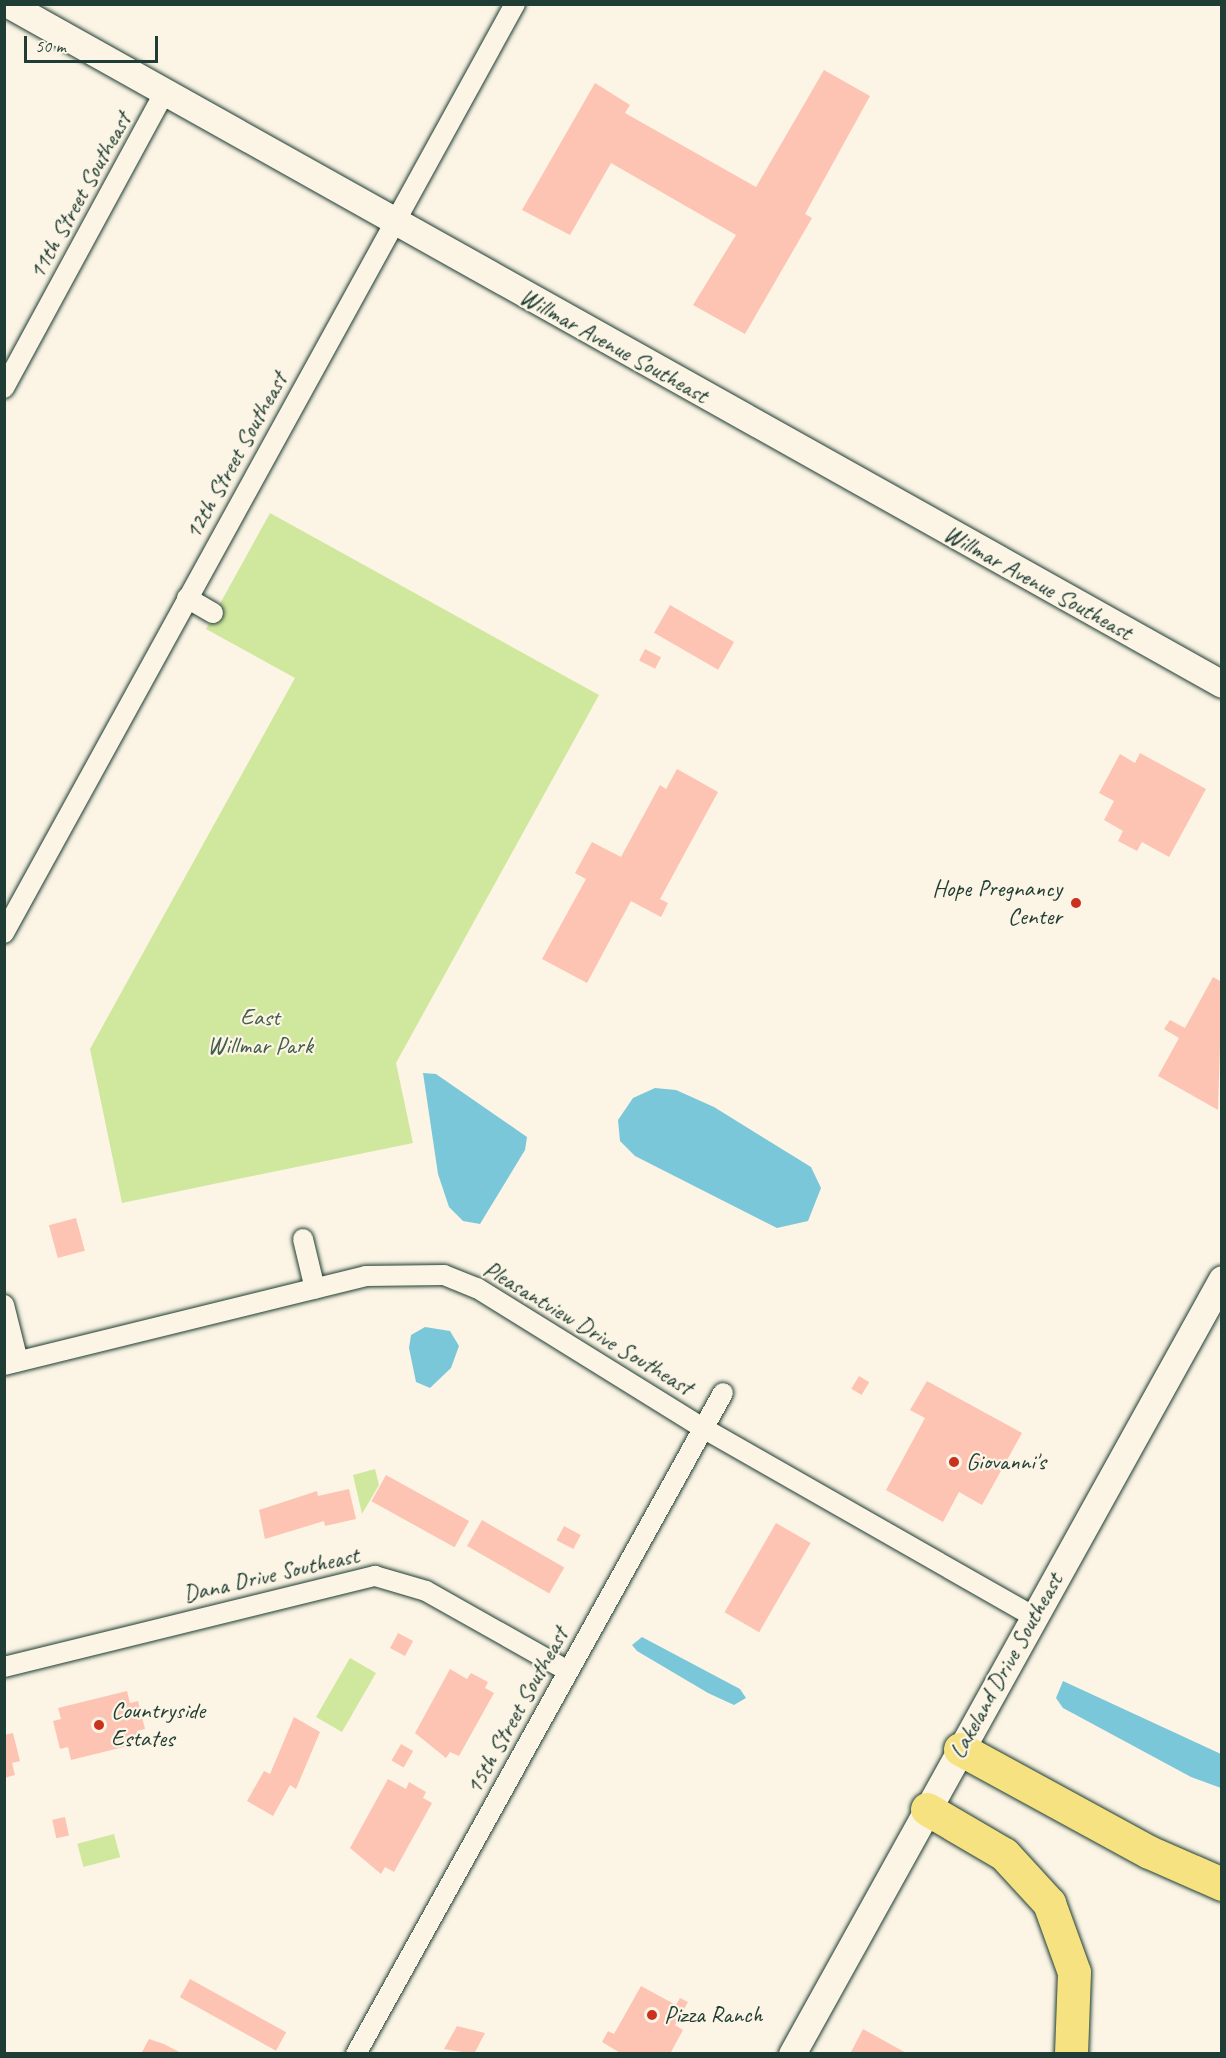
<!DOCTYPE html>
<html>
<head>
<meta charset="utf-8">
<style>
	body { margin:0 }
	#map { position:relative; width:1226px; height:2058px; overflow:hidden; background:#fcf5e5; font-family:Caveat,sans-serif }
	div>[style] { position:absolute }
	.green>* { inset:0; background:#d0e89d; transform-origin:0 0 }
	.water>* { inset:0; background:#7bc7da }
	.building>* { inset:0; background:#fdc4b3; transform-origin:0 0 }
	.roads { filter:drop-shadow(0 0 2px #1f3d34) drop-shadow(0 0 2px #1f3d34) }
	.street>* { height:20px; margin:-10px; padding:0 10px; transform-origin:10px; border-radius:10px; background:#fcf5e5 }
	.secondary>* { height:27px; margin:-13.5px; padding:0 13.5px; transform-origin:13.5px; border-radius:13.5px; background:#fcf5e5 }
	.highway>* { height:33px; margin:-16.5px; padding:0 16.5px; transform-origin:16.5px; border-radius:16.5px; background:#f7e281 }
	.dots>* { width:16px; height:16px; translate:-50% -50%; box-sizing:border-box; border:3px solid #fcf5e5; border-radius:50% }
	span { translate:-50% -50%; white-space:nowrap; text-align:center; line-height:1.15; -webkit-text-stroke:4.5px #fcf5e5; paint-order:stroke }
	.street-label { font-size:24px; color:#1f3d34 }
	.poi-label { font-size:24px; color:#1f3d34 }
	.right { translate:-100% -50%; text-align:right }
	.left { translate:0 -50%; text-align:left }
	.park-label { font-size:24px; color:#425f49 }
	.frame { position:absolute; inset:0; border:6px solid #1f3d34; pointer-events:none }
	.scale { position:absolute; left:24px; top:36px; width:134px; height:27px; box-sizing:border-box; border:3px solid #1f3d34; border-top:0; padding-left:8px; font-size:18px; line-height:21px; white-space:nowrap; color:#1f3d34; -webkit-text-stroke:4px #fcf5e5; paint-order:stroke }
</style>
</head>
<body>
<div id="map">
	<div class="green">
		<i style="clip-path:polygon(270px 513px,599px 695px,396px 1063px,413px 1143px,122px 1203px,90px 1049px,295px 678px,206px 629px)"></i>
		<i style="clip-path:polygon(375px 1469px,379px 1485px,362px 1514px,353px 1475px)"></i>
		<i style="left:350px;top:1658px;width:30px;height:68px;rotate:30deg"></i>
		<i style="left:114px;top:1834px;width:24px;height:38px;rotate:75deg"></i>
	</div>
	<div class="water">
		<i style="clip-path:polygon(423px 1073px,436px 1074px,527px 1137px,525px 1150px,480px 1224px,463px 1221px,449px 1207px,438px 1174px)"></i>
		<i style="clip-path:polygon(655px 1088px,676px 1090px,714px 1107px,811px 1167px,821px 1188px,808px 1221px,777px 1228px,635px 1156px,620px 1141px,618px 1120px,633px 1098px)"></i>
		<i style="clip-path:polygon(425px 1327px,450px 1331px,459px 1346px,451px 1368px,430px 1388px,416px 1382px,409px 1348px,411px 1335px)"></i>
		<i style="clip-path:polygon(642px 1637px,740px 1689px,746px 1698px,734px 1705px,708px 1693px,637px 1651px,632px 1645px)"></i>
		<i style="clip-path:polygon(1063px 1681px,1221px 1754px,1221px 1788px,1191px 1777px,1063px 1708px,1056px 1698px)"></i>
	</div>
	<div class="building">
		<i style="clip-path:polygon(824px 70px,870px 96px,805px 214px,812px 218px,745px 334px,693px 305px,736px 235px,611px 163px,570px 235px,522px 210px,595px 83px,630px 105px,625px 113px,756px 187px)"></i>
		<i style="left:670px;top:605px;width:74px;height:32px;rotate:30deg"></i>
		<i style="left:645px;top:649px;width:18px;height:13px;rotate:27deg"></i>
		<i style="clip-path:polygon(1140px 753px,1206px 789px,1169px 857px,1142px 842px,1137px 851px,1118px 841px,1123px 831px,1104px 820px,1114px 801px,1099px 793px,1120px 754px,1135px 763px)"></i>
		<i style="clip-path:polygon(677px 769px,718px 792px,660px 899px,668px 903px,661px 917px,631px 901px,587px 983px,542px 959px,586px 879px,575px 873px,592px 842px,621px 857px,660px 785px,666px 789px)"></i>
		<i style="clip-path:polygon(1213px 977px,1222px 982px,1218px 1110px,1158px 1076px,1179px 1038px,1164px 1029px,1170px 1020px,1185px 1028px)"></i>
		<i style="left:76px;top:1218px;width:34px;height:28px;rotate:75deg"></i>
		<i style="left:859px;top:1376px;width:12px;height:15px;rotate:31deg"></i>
		<i style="clip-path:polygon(927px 1381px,1022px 1433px,982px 1505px,959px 1492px,943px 1522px,886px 1490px,925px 1418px,910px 1410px)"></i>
		<i style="left:386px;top:1475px;width:95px;height:30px;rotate:29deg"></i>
		<i style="clip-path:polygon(349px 1489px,356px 1519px,325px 1526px,324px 1521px,265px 1539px,259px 1510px,317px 1491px,318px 1496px)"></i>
		<i style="left:482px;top:1520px;width:95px;height:30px;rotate:30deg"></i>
		<i style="left:776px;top:1523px;width:40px;height:103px;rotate:30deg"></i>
		<i style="left:564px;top:1526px;width:19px;height:16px;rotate:28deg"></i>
		<i style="left:398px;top:1633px;width:17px;height:17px;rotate:28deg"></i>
		<i style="clip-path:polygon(450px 1669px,467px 1679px,471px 1673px,488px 1682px,485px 1688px,494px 1693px,459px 1756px,450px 1752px,446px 1758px,415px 1733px)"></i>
		<i style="clip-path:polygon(127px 1691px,130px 1703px,138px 1701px,145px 1729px,137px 1731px,140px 1743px,71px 1760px,68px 1747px,60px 1749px,53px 1721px,61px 1719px,58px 1708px)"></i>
		<i style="clip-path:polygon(294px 1717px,320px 1732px,296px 1789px,290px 1785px,273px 1816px,247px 1801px,264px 1771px,270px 1774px)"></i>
		<i style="clip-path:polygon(13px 1733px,20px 1761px,12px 1763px,15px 1775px,4px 1778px,4px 1735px)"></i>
		<i style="left:401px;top:1744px;width:14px;height:19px;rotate:30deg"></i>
		<i style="clip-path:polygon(388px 1779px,406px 1789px,409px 1782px,426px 1792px,423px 1798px,432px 1803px,394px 1872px,385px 1867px,381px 1874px,350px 1848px)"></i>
		<i style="left:65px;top:1817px;width:19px;height:13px;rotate:78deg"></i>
		<i style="left:190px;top:1979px;width:110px;height:21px;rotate:29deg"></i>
		<i style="clip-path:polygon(641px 1986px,676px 2005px,680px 1998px,688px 2002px,675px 2025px,683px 2030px,670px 2054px,622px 2054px,602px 2042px,608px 2031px,614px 2034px)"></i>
		<i style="clip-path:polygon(457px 2026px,485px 2033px,474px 2054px,444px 2049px)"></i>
		<i style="clip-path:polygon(863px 2029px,908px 2054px,850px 2054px)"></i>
		<i style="clip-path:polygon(149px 2039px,164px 2044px,183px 2054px,141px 2054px)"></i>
	</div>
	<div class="roads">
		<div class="street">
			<i style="left:4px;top:388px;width:337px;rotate:-61.5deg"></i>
			<i style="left:187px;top:598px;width:30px;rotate:30deg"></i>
			<i style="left:4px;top:933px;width:1060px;rotate:-61.19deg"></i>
			<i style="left:303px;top:1239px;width:51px;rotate:76.5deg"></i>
			<i style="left:4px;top:1305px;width:58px;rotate:76deg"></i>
			<i style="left:4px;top:1365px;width:373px;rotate:-13.8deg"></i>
			<i style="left:366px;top:1276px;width:78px;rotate:-0.7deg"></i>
			<i style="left:444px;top:1275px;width:35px;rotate:22deg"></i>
			<i style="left:477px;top:1288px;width:266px;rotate:31.8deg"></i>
			<i style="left:703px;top:1428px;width:380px;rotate:29.7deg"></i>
			<i style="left:4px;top:1667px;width:382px;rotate:-13.8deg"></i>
			<i style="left:375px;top:1576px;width:53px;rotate:16.4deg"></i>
			<i style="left:426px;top:1591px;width:163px;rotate:29.4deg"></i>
			<i style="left:356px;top:2054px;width:756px;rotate:-60.96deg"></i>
		</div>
		<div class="secondary">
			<i style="left:8px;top:4px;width:1391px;rotate:29.25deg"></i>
			<i style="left:792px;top:2054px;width:886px;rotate:-60.98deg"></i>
		</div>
		<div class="highway">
			<i style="left:960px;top:1749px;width:215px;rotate:28.6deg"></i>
			<i style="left:1149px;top:1852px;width:80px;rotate:23.7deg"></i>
			<i style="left:927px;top:1809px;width:89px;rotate:30.3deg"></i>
			<i style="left:1004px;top:1854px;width:67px;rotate:47.4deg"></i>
			<i style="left:1049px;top:1903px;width:73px;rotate:70.1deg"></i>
			<i style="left:1074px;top:1972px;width:82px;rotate:92.1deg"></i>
		</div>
	</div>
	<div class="dots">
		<i style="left:1076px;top:903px;background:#c8321e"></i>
		<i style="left:954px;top:1462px;background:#c8321e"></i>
		<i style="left:99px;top:1725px;background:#c8321e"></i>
		<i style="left:652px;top:2015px;background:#c8321e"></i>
	</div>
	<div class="street-label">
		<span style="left:80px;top:196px;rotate:-61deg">11th Street Southeast</span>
		<span style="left:614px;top:346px;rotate:29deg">Willmar Avenue Southeast</span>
		<span style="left:236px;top:456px;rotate:-61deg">12th Street Southeast</span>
		<span style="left:1038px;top:583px;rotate:29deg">Willmar Avenue Southeast</span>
		<span style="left:588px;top:1328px;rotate:31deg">Pleasantview Drive Southeast</span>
		<span style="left:271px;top:1575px;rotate:-13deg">Dana Drive Southeast</span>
		<span style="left:1006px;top:1666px;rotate:-61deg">Lakeland Drive Southeast</span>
		<span style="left:517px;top:1711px;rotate:-61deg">15th Street Southeast</span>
	</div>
	<div class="poi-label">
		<span class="right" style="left:1062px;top:903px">Hope Pregnancy<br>Center</span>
		<span class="left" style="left:966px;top:1462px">Giovanni's</span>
		<span class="left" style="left:111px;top:1725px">Countryside<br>Estates</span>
		<span class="left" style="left:664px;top:2015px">Pizza Ranch</span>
	</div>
	<div class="park-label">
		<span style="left:260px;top:1032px">East<br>Willmar Park</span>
	</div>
	<div class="frame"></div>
	<div class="scale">50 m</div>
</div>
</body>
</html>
